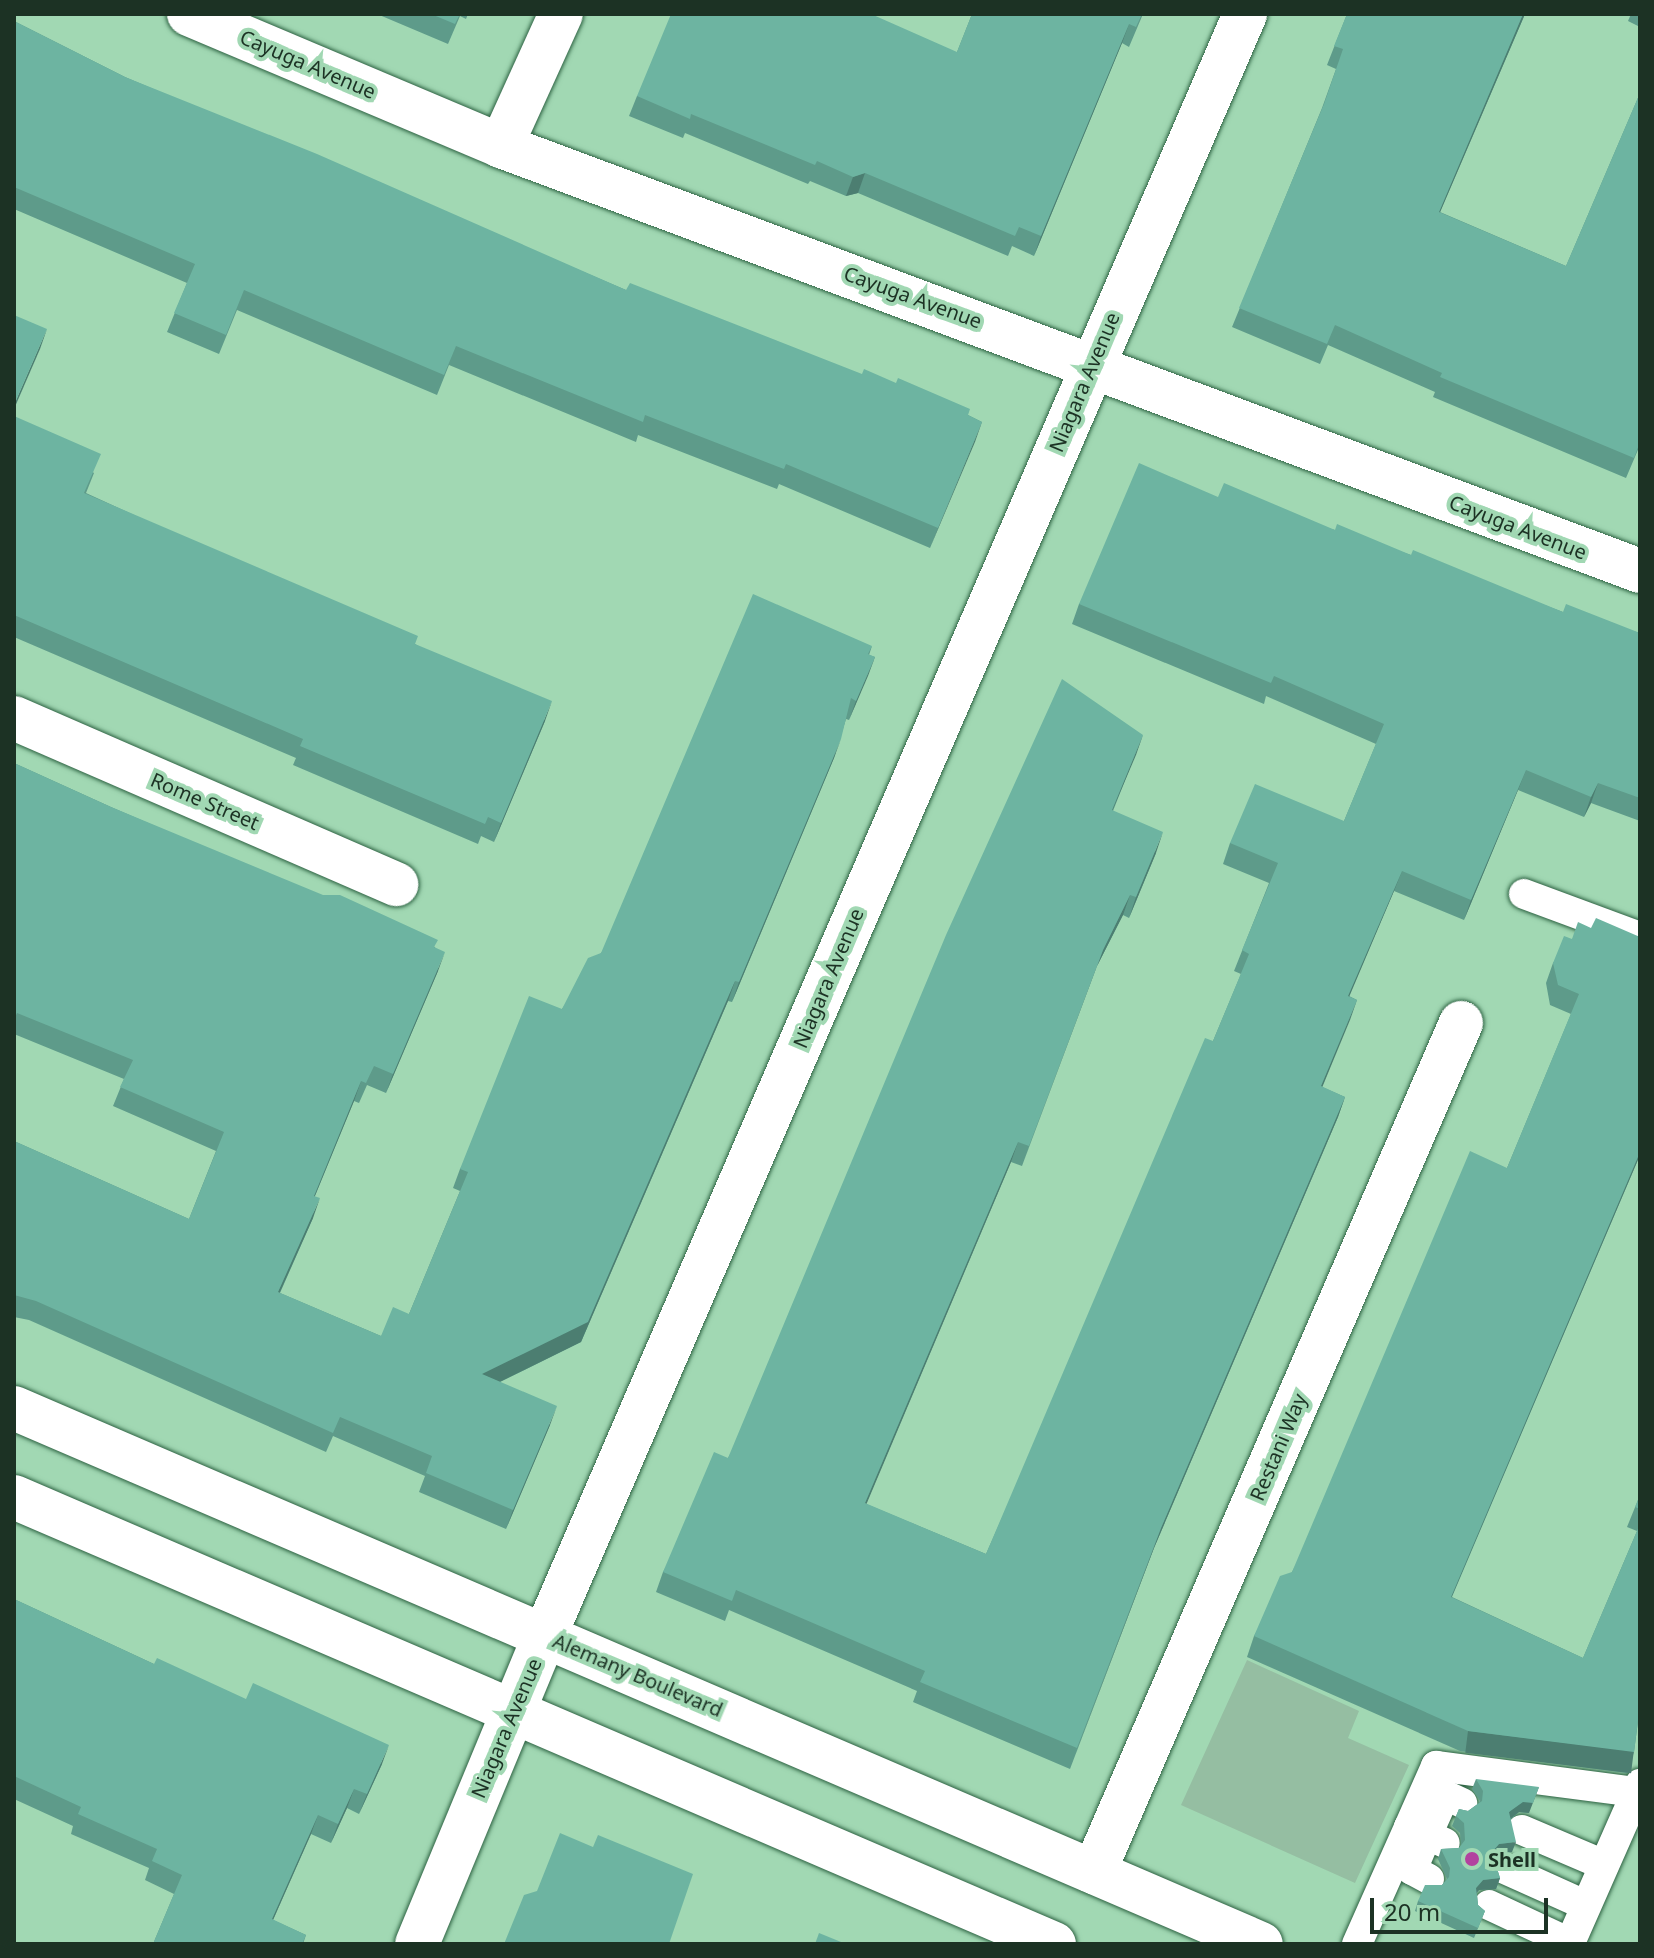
<!DOCTYPE html>
<html>
<head>
<meta charset="utf-8">
<style>
	body { margin:0 }
	#map { position:relative; width:1654px; height:1958px; overflow:hidden; background:#a1d8b3; font-family:"Noto Sans",sans-serif }
	div>[style] { position:absolute }
	.green>* { inset:0; background:#95bea2 }
	.roads { filter:drop-shadow(0 0 2px #2d6242) drop-shadow(0 0 2px #2d6242) }
	.lane>* { height:30px; margin:-15px; padding:0 15px; transform-origin:15px; border-radius:15px; background:#fff }
	.street>* { height:44px; margin:-22px; padding:0 22px; transform-origin:22px; border-radius:22px; background:#fff }
	.primary>* { height:44px; margin:-22px; padding:0 22px; transform-origin:22px; border-radius:22px; background:#fff }
	.wall>* { inset:0; background:#5e9b8a }
	.shaded-wall>* { inset:0; background:#4c7e71; transform-origin:0 0 }
	.building>* { inset:0; background:#6db4a1 }
	.dots>* { width:22px; height:22px; translate:-50% -50%; box-sizing:border-box; border:4px solid #a1d8b3; border-radius:50% }
	span { translate:-50% -50%; white-space:nowrap; text-align:center; line-height:1.15; -webkit-text-stroke:8px #a1d8b3; paint-order:stroke }
	.street-label { font-size:20px; color:#1c3224 }
	.poi-label { font-size:20px; color:#1c3224; font-weight:700 }
	.left { translate:0 -50%; text-align:left }
	.frame { position:absolute; inset:0; border:16px solid #1c3224; pointer-events:none }
	.scale { position:absolute; left:1370px; top:1898px; width:178px; height:36px; box-sizing:border-box; border:4px solid #1c3224; border-top:0; padding-left:10px; font-size:24px; line-height:28px; white-space:nowrap; color:#1c3224; -webkit-text-stroke:6px #a1d8b3; paint-order:stroke }
</style>
</head>
<body>
<div id="map">
	<div class="green">
		<i style="clip-path:polygon(1247px 1660px,1359px 1711px,1348px 1738px,1409px 1765px,1355px 1883px,1181px 1805px)"></i>
	</div>
	<div class="roads">
		<div class="lane">
			<i style="left:1524px;top:894px;width:124px;rotate:20.3deg"></i>
			<i style="left:1409px;top:1827px;width:67px;rotate:-66.1deg"></i>
			<i style="left:1436px;top:1766px;width:202px;rotate:7.4deg"></i>
			<i style="left:1522px;top:1830px;width:89px;rotate:23.1deg"></i>
			<i style="left:1505px;top:1869px;width:88px;rotate:24.2deg"></i>
			<i style="left:1429px;top:1879px;width:19px;rotate:-152deg"></i>
			<i style="left:1412px;top:1870px;width:38px;rotate:-67deg"></i>
			<i style="left:1427px;top:1835px;width:44px;rotate:-65.8deg"></i>
			<i style="left:1445px;top:1795px;width:19px;rotate:25deg"></i>
			<i style="left:1489px;top:1905px;width:89px;rotate:25.1deg"></i>
			<i style="left:1570px;top:1943px;width:174px;rotate:-66.2deg"></i>
			<i style="left:1357px;top:1944px;width:128px;rotate:-66deg"></i>
			<i style="left:1409px;top:1827px;width:39px;rotate:24deg"></i>
		</div>
		<div class="street">
			<i style="left:189px;top:14px;width:339px;rotate:22.9deg"></i>
			<i style="left:501px;top:146px;width:1216px;rotate:20.46deg"></i>
			<i style="left:501px;top:146px;width:145px;rotate:-65.6deg"></i>
			<i style="left:14px;top:718px;width:417px;rotate:23.5deg"></i>
			<i style="left:1094px;top:1872px;width:925px;rotate:-66.62deg"></i>
			<i style="left:417px;top:1944px;width:334px;rotate:-67.5deg"></i>
			<i style="left:545px;top:1635px;width:1766px;rotate:-66.64deg"></i>
		</div>
		<div class="primary">
			<i style="left:14px;top:1408px;width:1357px;rotate:23.26deg"></i>
			<i style="left:14px;top:1497px;width:1132px;rotate:23.26deg"></i>
		</div>
	</div>
	<div class="wall">
		<i style="clip-path:polygon(377px 14px,468px 14px,466px 19px,460px 16px,448px 44px)"></i>
		<i style="clip-path:polygon(972px 14px,1143px 14px,1129px 47px,1122px 43px,1034px 256px,1012px 246px,1008px 256px,858px 193px,846px 196px,810px 181px,808px 184px,685px 133px,683px 138px,629px 116px,637px 96px,957px 52px)"></i>
		<i style="clip-path:polygon(1347px 14px,1525px 14px,1440px 212px,1566px 266px,1640px 93px,1640px 445px,1626px 478px,1433px 397px,1435px 392px,1328px 345px,1320px 364px,1232px 327px,1322px 108px,1336px 69px,1327px 65px)"></i>
		<i style="clip-path:polygon(1631px 14px,1640px 14px,1640px 27px,1628px 21px)"></i>
		<i style="clip-path:polygon(14px 21px,125px 77px,626px 290px,968px 415px,982px 422px,930px 548px,779px 484px,777px 489px,638px 435px,636px 442px,449px 365px,437px 395px,237px 310px,219px 354px,167px 332px,187px 283px,14px 209px)"></i>
		<i style="clip-path:polygon(14px 416px,94px 473px,86px 493px,415px 644px,545px 721px,494px 842px,481px 836px,478px 844px,293px 765px,296px 758px,14px 637px)"></i>
		<i style="clip-path:polygon(1218px 497px,1335px 530px,1411px 555px,1563px 612px,1640px 633px,1640px 821px,1591px 803px,1584px 817px,1518px 790px,1464px 920px,1394px 891px,1349px 996px,1357px 1000px,1322px 1087px,1345px 1097px,1338px 1117px,1154px 1548px,1070px 1769px,913px 1702px,917px 1691px,729px 1610px,725px 1621px,656px 1592px,663px 1572px,728px 1458px,1143px 735px,1113px 811px,1156px 853px,1129px 918px,1123px 915px,1095px 970px,1022px 1166px,1011px 1162px,866px 1504px,986px 1554px,1213px 1041px,1241px 974px,1234px 971px,1269px 883px,1223px 864px,1230px 843px,1344px 821px,1376px 744px,1266px 696px,1264px 704px,1072px 624px,1079px 604px)"></i>
		<i style="clip-path:polygon(872px 646px,869px 655px,875px 657px,849px 720px,846px 719px,834px 758px,732px 1002px,728px 1001px,581px 1342px,500px 1382px,550px 1425px,506px 1529px,419px 1492px,425px 1476px,333px 1436px,326px 1452px,29px 1320px,14px 1317px,14px 1141px,189px 1219px,216px 1151px,113px 1106px,124px 1079px,14px 1034px,14px 763px,111px 807px,435px 947px,438px 971px,386px 1093px,367px 1085px,359px 1103px,354px 1101px,315px 1196px,313px 1218px,280px 1293px,381px 1336px,409px 1314px,460px 1191px,453px 1188px,460px 1169px,562px 1009px,601px 953px)"></i>
		<i style="clip-path:polygon(1591px 928px,1640px 937px,1640px 1155px,1452px 1597px,1583px 1658px,1637px 1531px,1627px 1527px,1640px 1495px,1640px 1706px,1634px 1752px,1627px 1773px,1460px 1751px,1247px 1657px,1254px 1636px,1292px 1572px,1507px 1168px,1571px 1014px,1550px 1005px,1546px 983px,1553px 963px,1572px 939px)"></i>
		<i style="clip-path:polygon(14px 1599px,154px 1664px,382px 1764px,359px 1814px,347px 1808px,331px 1843px,311px 1834px,273px 1920px,306px 1935px,303px 1944px,153px 1944px,174px 1894px,145px 1880px,149px 1868px,71px 1834px,73px 1826px,14px 1799px)"></i>
		<i style="clip-path:polygon(1476px 1779px,1529px 1813px,1519px 1812px,1511px 1819px,1512px 1852px,1495px 1854px,1493px 1856px,1500px 1878px,1496px 1889px,1479px 1890px,1477px 1893px,1478px 1905px,1485px 1911px,1474px 1938px,1415px 1911px,1418px 1901px,1442px 1885px,1447px 1879px,1438px 1859px,1441px 1849px,1459px 1848px,1461px 1845px,1460px 1833px,1452px 1826px,1459px 1809px,1468px 1811px,1479px 1803px,1480px 1801px,1472px 1789px)"></i>
	</div>
	<div class="shaded-wall">
		<i style="clip-path:polygon(1523px 14px,1525px 14px,1432px 231px,1439px 212px)"></i>
		<i style="clip-path:polygon(1129px 24px,1122px 43px,1034px 256px,1041px 236px)"></i>
		<i style="clip-path:polygon(865px 173px,858px 193px,846px 196px,853px 177px)"></i>
		<i style="clip-path:polygon(47px 329px,40px 349px,14px 409px,14px 405px)"></i>
		<i style="clip-path:polygon(982px 422px,975px 442px,930px 548px,938px 528px)"></i>
		<i style="clip-path:polygon(875px 657px,868px 676px,849px 720px,856px 701px)"></i>
		<i style="clip-path:polygon(552px 701px,545px 721px,494px 842px,501px 823px)"></i>
		<i style="clip-path:polygon(1143px 735px,1136px 755px,1104px 830px,1112px 810px)"></i>
		<i style="clip-path:polygon(841px 739px,834px 758px,732px 1002px,739px 982px)"></i>
		<i style="clip-path:polygon(1526px 770px,1518px 790px,1464px 920px,1471px 900px)"></i>
		<i style="clip-path:polygon(1598px 783px,1591px 803px,1584px 817px,1591px 797px)"></i>
		<i style="clip-path:polygon(1163px 832px,1156px 853px,1129px 918px,1136px 897px)"></i>
		<i style="clip-path:polygon(1402px 871px,1394px 891px,1341px 1016px,1348px 996px)"></i>
		<i style="clip-path:polygon(1130px 895px,1123px 915px,1095px 970px,1022px 1166px,1103px 950px)"></i>
		<i style="clip-path:polygon(445px 952px,438px 971px,386px 1093px,393px 1074px)"></i>
		<i style="clip-path:polygon(735px 981px,728px 1001px,581px 1342px,475px 1394px,482px 1374px)"></i>
		<i style="clip-path:polygon(1357px 1000px,1350px 1020px,1314px 1107px,1321px 1086px)"></i>
		<i style="clip-path:polygon(361px 1081px,354px 1101px,307px 1215px,314px 1196px)"></i>
		<i style="clip-path:polygon(1345px 1097px,1338px 1117px,1154px 1548px,1070px 1769px,1161px 1528px)"></i>
		<i style="clip-path:polygon(1018px 1142px,1011px 1162px,858px 1524px,865px 1503px)"></i>
		<i style="clip-path:polygon(1640px 1152px,1640px 1155px,1443px 1617px,1451px 1597px)"></i>
		<i style="clip-path:polygon(320px 1198px,313px 1218px,271px 1312px,278px 1292px)"></i>
		<i style="clip-path:polygon(557px 1406px,550px 1425px,506px 1529px,513px 1510px)"></i>
		<i style="left:1468px;top:1731px;width:167px;height:22px;rotate:7deg"></i>
		<i style="clip-path:polygon(389px 1745px,382px 1764px,359px 1814px,367px 1794px)"></i>
		<i style="clip-path:polygon(1539px 1787px,1529px 1813px,1519px 1812px,1506px 1822px,1509px 1812px)"></i>
		<i style="clip-path:polygon(354px 1789px,347px 1808px,331px 1843px,338px 1824px)"></i>
		<i style="clip-path:polygon(318px 1815px,311px 1834px,265px 1938px,272px 1919px)"></i>
		<i style="clip-path:polygon(1516px 1842px,1512px 1852px,1495px 1854px,1488px 1862px,1492px 1852px,1499px 1844px)"></i>
		<i style="clip-path:polygon(1500px 1878px,1496px 1889px,1479px 1890px,1472px 1898px,1476px 1888px,1483px 1880px)"></i>
	</div>
	<div class="building">
		<i style="clip-path:polygon(431px 14px,460px 14px,455px 24px)"></i>
		<i style="clip-path:polygon(671px 14px,871px 14px,957px 52px,972px 14px,1142px 14px,1136px 27px,1129px 24px,1041px 236px,1019px 227px,1015px 236px,865px 173px,853px 177px,817px 161px,815px 165px,691px 114px,690px 119px,637px 96px)"></i>
		<i style="clip-path:polygon(1347px 14px,1523px 14px,1439px 212px,1566px 266px,1640px 93px,1640px 442px,1634px 458px,1440px 377px,1442px 373px,1335px 325px,1327px 344px,1239px 308px,1324px 104px,1343px 49px,1334px 46px)"></i>
		<i style="clip-path:polygon(14px 21px,125px 77px,317px 154px,626px 290px,630px 283px,862px 374px,864px 369px,896px 383px,898px 378px,970px 409px,968px 415px,982px 422px,938px 528px,786px 464px,784px 469px,645px 415px,643px 422px,456px 346px,444px 375px,244px 290px,226px 335px,174px 313px,195px 264px,14px 187px)"></i>
		<i style="clip-path:polygon(14px 315px,47px 329px,14px 405px)"></i>
		<i style="clip-path:polygon(14px 416px,101px 454px,84px 493px,418px 636px,415px 644px,552px 701px,501px 823px,488px 817px,485px 824px,300px 746px,303px 739px,14px 615px)"></i>
		<i style="clip-path:polygon(1139px 463px,1218px 497px,1224px 483px,1335px 530px,1337px 524px,1411px 555px,1413px 550px,1563px 612px,1566px 604px,1640px 633px,1640px 798px,1598px 783px,1591px 797px,1526px 770px,1471px 900px,1402px 871px,1348px 996px,1357px 1000px,1321px 1086px,1345px 1097px,1161px 1528px,1077px 1748px,920px 1682px,925px 1671px,736px 1590px,732px 1601px,663px 1572px,714px 1452px,728px 1458px,946px 935px,1062px 679px,1143px 735px,1112px 810px,1163px 832px,1136px 897px,1130px 895px,1103px 950px,1029px 1146px,1018px 1142px,865px 1503px,986px 1554px,1205px 1038px,1213px 1041px,1249px 954px,1242px 950px,1278px 863px,1230px 843px,1255px 784px,1344px 821px,1384px 724px,1274px 676px,1271px 683px,1079px 604px)"></i>
		<i style="clip-path:polygon(753px 594px,872px 646px,868px 654px,875px 657px,856px 701px,851px 698px,841px 739px,739px 982px,735px 981px,588px 1322px,482px 1374px,557px 1406px,513px 1510px,426px 1473px,432px 1456px,340px 1417px,333px 1433px,36px 1301px,14px 1295px,14px 1141px,189px 1219px,224px 1132px,120px 1087px,133px 1060px,17px 1013px,14px 1020px,14px 763px,111px 807px,323px 895px,340px 895px,438px 940px,434px 947px,445px 952px,393px 1074px,374px 1066px,366px 1083px,361px 1081px,314px 1196px,320px 1198px,278px 1292px,381px 1336px,393px 1307px,409px 1314px,468px 1172px,460px 1169px,529px 996px,562px 1009px,588px 958px,601px 953px)"></i>
		<i style="clip-path:polygon(1596px 918px,1640px 937px,1640px 1152px,1451px 1597px,1583px 1658px,1640px 1524px,1640px 1706px,1634px 1752px,1468px 1731px,1254px 1636px,1280px 1576px,1292px 1572px,1470px 1151px,1507px 1168px,1579px 994px,1558px 985px,1553px 963px,1564px 936px,1572px 939px,1578px 922px,1591px 928px)"></i>
		<i style="clip-path:polygon(1640px 1495px,1640px 1509px,1635px 1507px)"></i>
		<i style="clip-path:polygon(14px 1599px,154px 1664px,157px 1658px,246px 1699px,253px 1683px,389px 1745px,367px 1794px,354px 1789px,338px 1824px,318px 1815px,272px 1919px,306px 1935px,302px 1944px,153px 1944px,182px 1875px,152px 1861px,157px 1849px,78px 1814px,81px 1807px,14px 1776px)"></i>
		<i style="clip-path:polygon(1476px 1779px,1539px 1787px,1533px 1803px,1523px 1802px,1509px 1812px,1516px 1842px,1499px 1844px,1492px 1852px,1500px 1878px,1483px 1880px,1476px 1888px,1478px 1905px,1485px 1911px,1478px 1928px,1418px 1901px,1425px 1885px,1442px 1885px,1449px 1877px,1450px 1868px,1441px 1849px,1459px 1848px,1465px 1840px,1464px 1823px,1456px 1816px,1459px 1809px,1468px 1811px,1482px 1801px,1483px 1791px)"></i>
		<i style="clip-path:polygon(560px 1833px,593px 1847px,598px 1835px,693px 1874px,669px 1944px,504px 1944px,524px 1895px,537px 1891px)"></i>
		<i style="clip-path:polygon(819px 1933px,846px 1944px,815px 1944px)"></i>
	</div>
	<div class="dots">
		<i style="left:1472px;top:1859px;background:#b2429f"></i>
	</div>
	<div class="street-label">
		<span style="left:308px;top:64px;rotate:23deg">Cayuga Avenue</span>
		<span style="left:913px;top:297px;rotate:20deg">Cayuga Avenue</span>
		<span style="left:1084px;top:382px;rotate:-67deg">Niagara Avenue</span>
		<span style="left:1518px;top:527px;rotate:21deg">Cayuga Avenue</span>
		<span style="left:205px;top:801px;rotate:23deg">Rome Street</span>
		<span style="left:828px;top:978px;rotate:-67deg">Niagara Avenue</span>
		<span style="left:1278px;top:1447px;rotate:-67deg">Restani Way</span>
		<span style="left:638px;top:1675px;rotate:23deg">Alemany Boulevard</span>
		<span style="left:506px;top:1728px;rotate:-67deg">Niagara Avenue</span>
	</div>
	<div class="poi-label">
		<span class="left" style="left:1488px;top:1859px">Shell</span>
	</div>
	<div class="frame"></div>
	<div class="scale">20 m</div>
</div>
</body>
</html>
